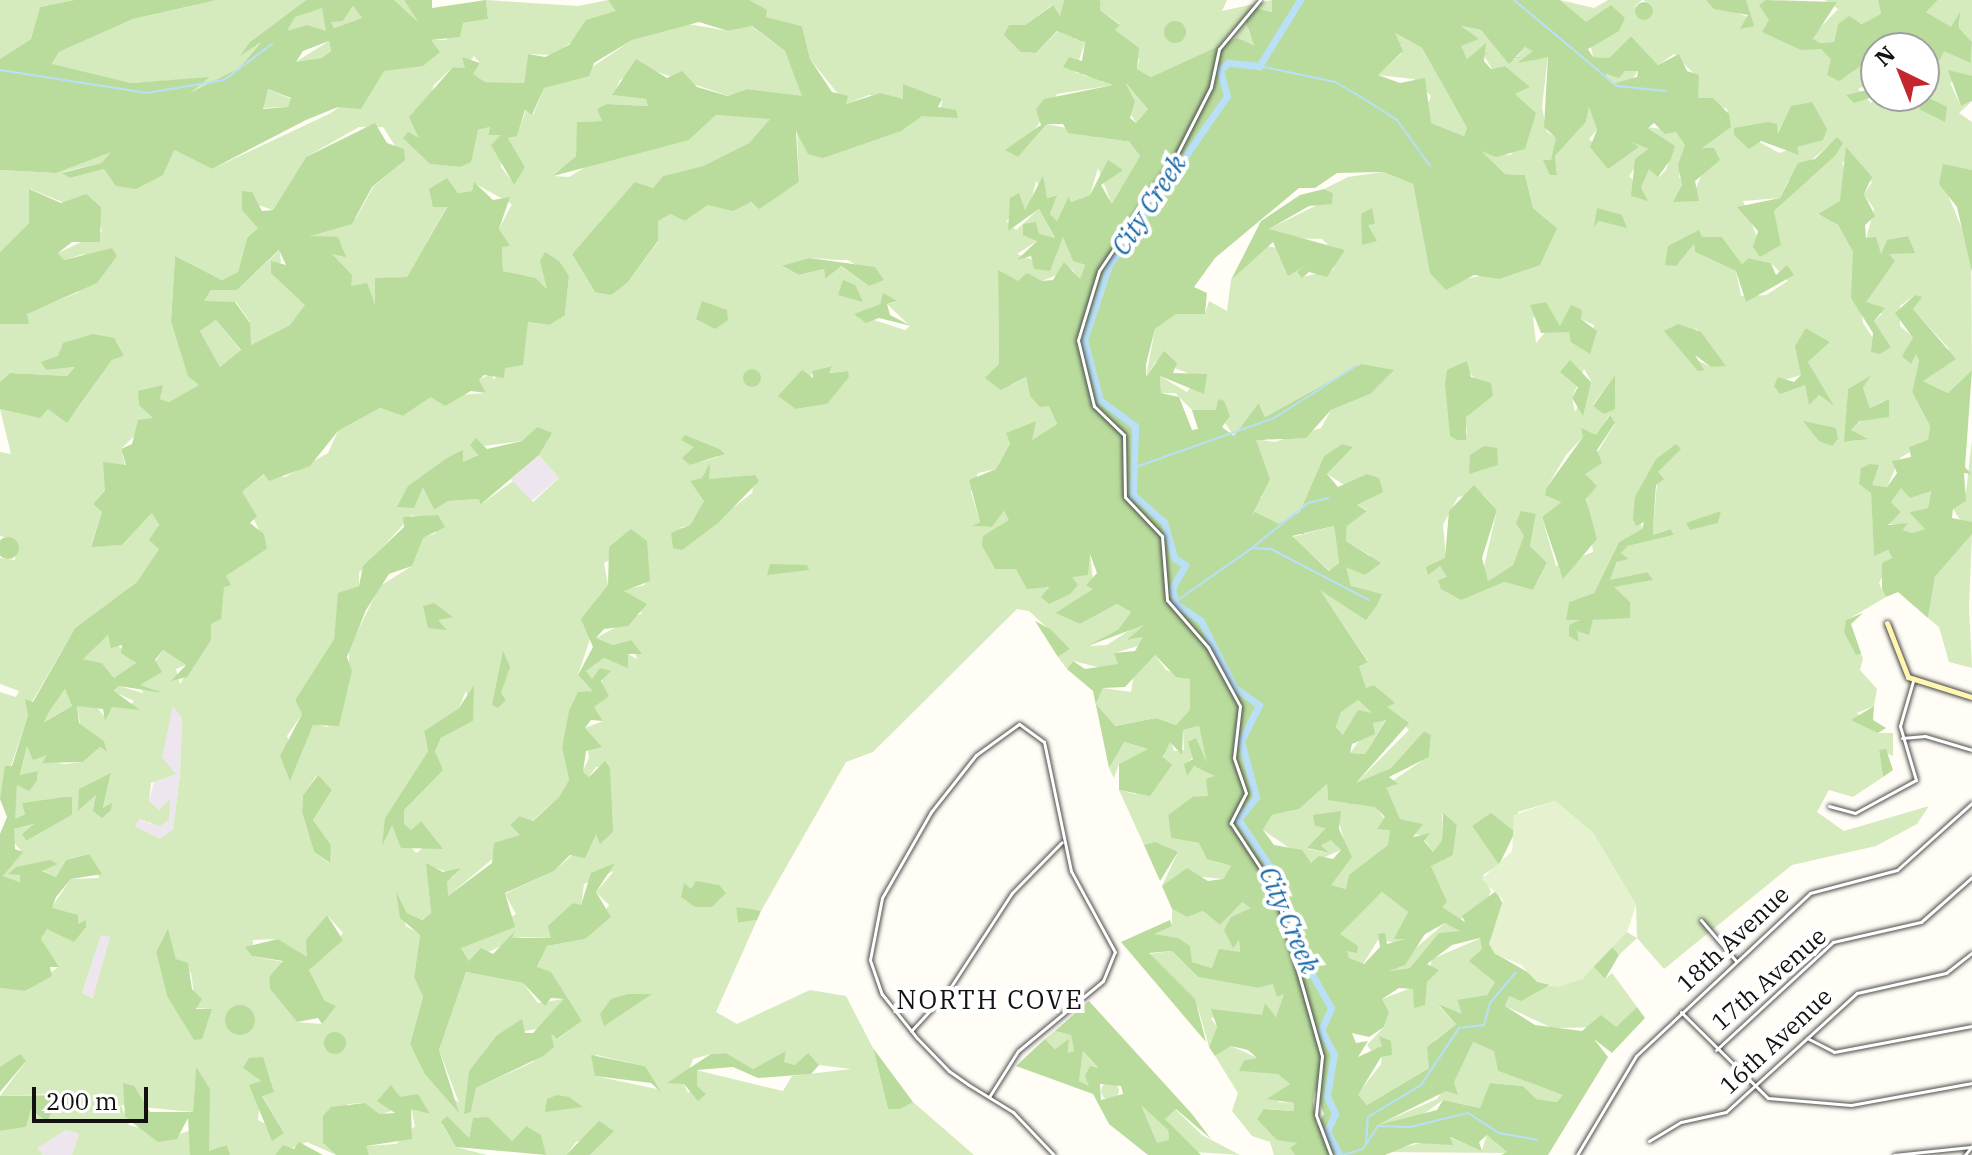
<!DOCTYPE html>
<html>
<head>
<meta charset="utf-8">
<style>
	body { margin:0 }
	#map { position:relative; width:1972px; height:1155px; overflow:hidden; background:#fffdf5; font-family:"IBM Plex Serif",serif }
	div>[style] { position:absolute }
	.industrial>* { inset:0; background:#eee6ef; transform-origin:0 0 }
	.green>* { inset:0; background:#d5ebbd }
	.round { border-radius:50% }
	.forest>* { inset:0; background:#b9dc9c }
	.pitch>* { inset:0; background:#e6f2cf }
	.stream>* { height:2px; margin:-1px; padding:0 1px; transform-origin:1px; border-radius:1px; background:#b9e0f7 }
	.river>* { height:7px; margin:-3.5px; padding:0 3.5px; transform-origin:3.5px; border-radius:3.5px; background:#b9e0f7 }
	.roads { filter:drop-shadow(0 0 2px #444) drop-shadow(0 0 2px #444) }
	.street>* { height:3px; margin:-1.5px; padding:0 1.5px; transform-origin:1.5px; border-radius:1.5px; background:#fff }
	.secondary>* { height:5px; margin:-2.5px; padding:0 2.5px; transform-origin:2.5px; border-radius:2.5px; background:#fff6b0 }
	span { translate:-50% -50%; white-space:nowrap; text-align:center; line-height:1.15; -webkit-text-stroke:8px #fff; paint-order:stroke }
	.street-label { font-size:24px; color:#111 }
	.water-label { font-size:26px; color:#1768a6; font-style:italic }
	.neighbourhood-label { font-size:26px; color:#111; letter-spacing:2px }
	.north { position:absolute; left:1860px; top:32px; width:80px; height:80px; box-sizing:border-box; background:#fff; border:2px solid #a0a0a0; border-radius:50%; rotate:317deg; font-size:22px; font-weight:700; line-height:32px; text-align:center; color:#111 }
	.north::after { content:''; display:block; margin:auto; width:28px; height:36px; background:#c4262e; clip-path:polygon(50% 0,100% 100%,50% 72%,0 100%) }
	.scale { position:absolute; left:32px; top:1087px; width:116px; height:36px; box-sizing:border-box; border:4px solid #111; border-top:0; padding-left:10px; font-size:24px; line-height:28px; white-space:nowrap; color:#111; -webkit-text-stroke:6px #fff; paint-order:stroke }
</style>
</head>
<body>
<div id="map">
	<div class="industrial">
		<i style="left:539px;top:455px;width:30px;height:37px;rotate:49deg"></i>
		<i style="clip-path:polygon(173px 705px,182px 717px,180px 775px,173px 829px,160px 839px,135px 826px,140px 819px,151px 824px,170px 800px,159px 810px,149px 801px)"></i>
		<i style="clip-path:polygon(101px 934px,110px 937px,94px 998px,82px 993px)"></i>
		<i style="clip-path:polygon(66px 1130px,79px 1134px,72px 1155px,43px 1155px,36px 1148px)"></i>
	</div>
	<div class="green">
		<i style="clip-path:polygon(0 0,74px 0,40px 7px,31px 39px,0 59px)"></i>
		<i style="clip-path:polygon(217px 0,306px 0,250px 42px,262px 40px,239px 68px,187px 95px,209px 78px,131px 83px,52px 65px,59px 52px,133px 19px)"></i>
		<i style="clip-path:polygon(394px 0,404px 0,420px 23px,409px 21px)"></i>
		<i style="clip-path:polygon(evenodd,486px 0,578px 6px,608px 0,617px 11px,553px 55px,528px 54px,524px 83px,485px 82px,472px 74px,480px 63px,474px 56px,465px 68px,453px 67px,434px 85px,420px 132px,431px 164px,460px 167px,478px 130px,490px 127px,488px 134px,502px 135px,501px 167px,514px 184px,525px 167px,508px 138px,517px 135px,526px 110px,533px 115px,544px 88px,585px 72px,632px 40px,688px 24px,728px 31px,751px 26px,785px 51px,799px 84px,803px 97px,747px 89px,729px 96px,642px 67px,620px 80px,613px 95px,646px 99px,649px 106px,607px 104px,602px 121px,578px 122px,576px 156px,554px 176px,569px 177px,602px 157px,689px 140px,716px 115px,771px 118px,749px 143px,703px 166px,663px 176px,653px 188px,635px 183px,572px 254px,595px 292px,628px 282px,658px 242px,657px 221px,670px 214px,685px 221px,708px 205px,750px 202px,759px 208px,799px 182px,797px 129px,866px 142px,922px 116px,940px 116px,942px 100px,903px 85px,903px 99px,869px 95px,846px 104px,810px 59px,802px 26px,765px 17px,749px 0,1064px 0,1060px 17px,1052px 5px,1025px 25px,1021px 52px,1036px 53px,1058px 31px,1085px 42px,1075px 72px,1113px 85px,1057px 94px,1018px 157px,1047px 124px,1130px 141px,1140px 156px,1112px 205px,1098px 168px,1090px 195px,1071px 202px,1070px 197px,1057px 222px,1050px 214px,1056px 195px,1047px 198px,1036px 181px,1030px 206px,1006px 221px,1016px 230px,1039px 209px,1055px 239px,1032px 235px,1037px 241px,1017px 254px,1036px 261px,1050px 256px,1063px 236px,1073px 261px,1085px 265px,1080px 280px,1072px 269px,1042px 281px,1018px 282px,998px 271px,999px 364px,1012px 385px,1026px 377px,1030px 396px,1049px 405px,1057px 424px,1032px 440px,1026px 441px,1034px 422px,1007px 433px,1010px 442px,996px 469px,978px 473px,971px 492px,980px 522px,974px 526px,992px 527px,1004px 511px,1010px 520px,982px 546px,995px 569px,1016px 568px,1060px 596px,1078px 585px,1071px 577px,1090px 553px,1094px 589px,1055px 613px,1080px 624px,1117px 604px,1131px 612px,1119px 630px,1089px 646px,1107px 645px,1139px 624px,1145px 625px,1130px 640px,1144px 636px,1141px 645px,1115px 653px,1118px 664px,1106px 669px,1073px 661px,1067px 669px,1058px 657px,1070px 649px,1029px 611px,1017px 609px,873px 752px,846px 762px,761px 911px,736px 907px,738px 923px,757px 920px,716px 1012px,737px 1024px,810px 990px,846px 996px,873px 1048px,888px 1109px,913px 1102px,974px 1155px,590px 1155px,613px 1131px,576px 1142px,566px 1155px,546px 1155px,526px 1126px,512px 1141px,473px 1119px,469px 1138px,441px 1123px,456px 1147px,487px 1155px,369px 1155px,365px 1146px,396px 1144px,415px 1126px,411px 1108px,429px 1114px,422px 1101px,379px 1115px,364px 1103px,348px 1104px,323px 1143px,336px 1155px,307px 1142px,275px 1155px,230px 1155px,227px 1145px,209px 1152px,196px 1067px,193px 1112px,121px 1105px,129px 1125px,148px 1130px,158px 1142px,191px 1130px,190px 1155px,72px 1155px,79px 1134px,66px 1130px,37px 1148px,43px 1155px,0 1155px,0 1131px,26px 1127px,30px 1108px,47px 1112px,59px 1103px,51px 1094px,0 1096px,26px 1061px,0 1067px,0 988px,26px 991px,58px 967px,41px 939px,47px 929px,64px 935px,78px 924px,51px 908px,71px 879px,99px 878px,89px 854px,66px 860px,56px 877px,41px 870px,50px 861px,20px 875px,20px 882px,3px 876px,21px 851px,11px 839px,14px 829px,35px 824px,22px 834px,26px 841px,72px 815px,72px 798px,64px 797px,22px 803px,26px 813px,14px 820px,17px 784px,29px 790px,37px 781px,38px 771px,20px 776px,27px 746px,31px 742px,48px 755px,43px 761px,65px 764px,83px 762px,100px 747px,105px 751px,104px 741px,80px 724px,77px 706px,95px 705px,105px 717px,112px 707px,129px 706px,134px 701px,114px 692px,119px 686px,143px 693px,140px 685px,163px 650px,186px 665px,176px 669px,180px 684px,204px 643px,226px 576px,267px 549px,242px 492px,265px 474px,285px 477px,328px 453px,338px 431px,380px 408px,403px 416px,431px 397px,486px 393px,478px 380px,493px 373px,493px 380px,505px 368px,528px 322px,550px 325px,565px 315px,569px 276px,545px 252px,547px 289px,536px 278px,503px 271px,502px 247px,509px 246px,499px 229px,512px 204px,474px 183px,472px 191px,458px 193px,447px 179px,447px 206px,407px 277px,383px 278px,376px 305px,368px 289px,351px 286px,351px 276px,331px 253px,345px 256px,326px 238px,310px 236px,356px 218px,373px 187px,404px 160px,383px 127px,359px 127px,306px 157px,273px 210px,255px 204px,258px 228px,247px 238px,238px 272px,222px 280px,175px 256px,171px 322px,188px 375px,200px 385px,169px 402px,160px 399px,162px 385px,154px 417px,121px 449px,125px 465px,93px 504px,102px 512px,91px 546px,122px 545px,152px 513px,158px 513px,159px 549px,137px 582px,75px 628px,32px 702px,26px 700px,28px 715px,0 799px,0 692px,16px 697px,19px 691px,0 684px,0 558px,15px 560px,17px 541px,0 536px,0 452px,11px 454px,0 409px,40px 417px,47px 409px,76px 411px,112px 360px,124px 356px,84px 342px,64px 349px,46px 370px,75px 367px,67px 376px,10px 373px,0 382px,0 324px,79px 292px,84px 254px,64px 260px,58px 253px,102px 232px,97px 216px,30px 189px,29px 223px,0 252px,0 170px,56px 173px,115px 148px,101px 163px,63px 172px,70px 178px,174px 150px,212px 169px,331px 113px,384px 71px,424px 60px,430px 40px,446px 40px,463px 23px,488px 19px,486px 0,809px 258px,848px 260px,862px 269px,875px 267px,869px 286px,840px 266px,825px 279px,824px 269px,799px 275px,783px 267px,809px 258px,486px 0,883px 294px,896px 302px,887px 304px,910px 326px,905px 330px,855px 314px,880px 304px,883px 294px,486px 0,831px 366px,828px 373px,847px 371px,827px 404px,796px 409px,813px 371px,831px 366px,486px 0,537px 427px,545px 443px,539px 455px,559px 478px,533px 502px,513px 481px,480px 505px,479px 499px,448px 501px,434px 510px,423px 486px,410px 502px,417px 481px,447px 458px,462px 463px,479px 454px,477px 447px,522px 441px,537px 427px,486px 0,692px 438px,720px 449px,718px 457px,701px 462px,692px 438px,486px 0,704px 472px,708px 480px,755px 475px,752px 493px,703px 531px,680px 528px,690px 525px,704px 501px,704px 472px,486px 0,412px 515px,429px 521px,436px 533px,422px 538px,412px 566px,380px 586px,349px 648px,349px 685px,328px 727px,313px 724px,297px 760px,287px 736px,302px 714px,295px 700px,334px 639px,339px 594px,359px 586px,359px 573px,412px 515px,486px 0,647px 541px,645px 585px,624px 590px,642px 613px,596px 638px,613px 645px,631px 640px,637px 659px,628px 654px,628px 667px,604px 658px,586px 671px,592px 680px,604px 676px,594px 707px,603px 721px,585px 728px,589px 758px,582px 772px,589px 777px,596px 767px,610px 768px,596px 834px,554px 871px,505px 894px,516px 914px,461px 948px,469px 961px,521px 937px,552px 938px,573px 903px,581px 906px,584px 884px,614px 871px,596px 892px,609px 905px,585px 939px,547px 946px,543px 954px,537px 968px,551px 973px,563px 999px,538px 1003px,523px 983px,466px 972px,439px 1050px,459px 1103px,424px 1073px,410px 1044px,423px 997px,414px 977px,420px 934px,406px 926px,396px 891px,407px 913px,421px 920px,431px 913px,428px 883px,436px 868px,455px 875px,447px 882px,447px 897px,521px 835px,510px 825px,521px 816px,532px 821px,559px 797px,569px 780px,562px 748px,579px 693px,594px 691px,578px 675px,608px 585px,604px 563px,647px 541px,486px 0,466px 691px,473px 721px,441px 738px,435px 751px,442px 769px,404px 810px,403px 824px,410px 831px,421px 821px,431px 842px,416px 853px,392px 824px,385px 834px,385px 818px,428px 751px,424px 731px,459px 708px,466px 691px,486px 0,173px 706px,182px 718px,180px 775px,173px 829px,160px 839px,135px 826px,140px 819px,160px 826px,169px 820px,170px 799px,159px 810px,149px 801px,151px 783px,176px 774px,162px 757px,173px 706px,486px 0,111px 774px,103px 809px,111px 809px,102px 817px,96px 795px,78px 811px,111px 774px,486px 0,317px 775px,332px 790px,313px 820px,331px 845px,329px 863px,314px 852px,302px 812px,303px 795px,317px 775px,486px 0,327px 915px,343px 933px,309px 970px,325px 1001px,322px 1024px,297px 1022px,270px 989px,269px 977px,284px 962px,252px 956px,253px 940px,278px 939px,307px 958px,307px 940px,327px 915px,486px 0,168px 928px,176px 959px,191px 973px,196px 1008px,210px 1009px,203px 1029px,167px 996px,156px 952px,168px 928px,486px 0,101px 935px,110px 937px,93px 998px,82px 993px,101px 935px,486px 0,582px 1021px,558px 1039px,552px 1032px,533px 1062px,476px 1088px,471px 1112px,469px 1071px,496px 1036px,582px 1021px,486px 0,786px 1052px,783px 1062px,795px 1065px,808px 1054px,819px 1065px,851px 1069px,792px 1076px,783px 1091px,696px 1070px,696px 1086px,688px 1093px,684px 1084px,693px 1059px,711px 1054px,726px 1053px,753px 1069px,786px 1052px,486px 0,596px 1055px,645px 1066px,657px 1089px,595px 1076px,596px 1055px,486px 0,243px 1068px,262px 1071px,271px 1081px,262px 1095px,284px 1133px,258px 1120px,262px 1082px,243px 1068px)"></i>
		<i style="clip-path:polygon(1100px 0,1227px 0,1222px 11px,1272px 0,1273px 12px,1253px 7px,1248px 30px,1255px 45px,1237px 39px,1151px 77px,1137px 69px,1139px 60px,1115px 30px,1120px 24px,1100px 10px)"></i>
		<i style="clip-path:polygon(evenodd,1560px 0,1594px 8px,1608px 0,1642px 0,1634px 7px,1651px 5px,1643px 0,1706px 0,1750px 18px,1746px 0,1766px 0,1780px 38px,1821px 48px,1854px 69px,1862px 65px,1871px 83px,1858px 89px,1871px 103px,1877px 96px,1924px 96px,1925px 54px,1944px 50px,1971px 63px,1972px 50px,1972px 76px,1950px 83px,1961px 106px,1972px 101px,1959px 113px,1972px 122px,1972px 170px,1961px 168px,1945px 188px,1971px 250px,1972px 370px,1948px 393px,1923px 381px,1949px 349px,1912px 308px,1915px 295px,1900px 306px,1900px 326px,1914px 338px,1919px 362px,1912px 392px,1930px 426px,1928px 441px,1900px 458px,1887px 487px,1871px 485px,1878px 466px,1870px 464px,1874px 556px,1888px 550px,1892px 559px,1879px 583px,1886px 597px,1847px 620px,1863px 658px,1860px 670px,1877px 689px,1874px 706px,1857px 713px,1878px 733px,1893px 733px,1893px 756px,1879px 750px,1883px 777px,1853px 797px,1829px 790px,1817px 812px,1844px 831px,1929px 806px,1917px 824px,1876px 846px,1792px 865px,1664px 969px,1637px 938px,1619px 955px,1610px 944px,1627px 932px,1637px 938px,1636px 905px,1593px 833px,1555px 801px,1518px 812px,1515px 832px,1489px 820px,1472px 826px,1499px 865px,1483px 875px,1491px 891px,1485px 904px,1458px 921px,1441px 908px,1431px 865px,1453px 855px,1457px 825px,1442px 814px,1442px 840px,1433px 852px,1421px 835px,1410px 834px,1422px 824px,1400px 819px,1385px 786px,1429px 756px,1431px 735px,1424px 731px,1391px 768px,1355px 784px,1409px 730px,1386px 707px,1394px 703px,1374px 685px,1366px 689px,1359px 666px,1368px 661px,1319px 589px,1366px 619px,1376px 607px,1351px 586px,1345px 566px,1365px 574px,1371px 556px,1346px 541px,1347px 526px,1367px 510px,1357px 505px,1382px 492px,1367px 474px,1349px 488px,1327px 474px,1352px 448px,1342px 444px,1324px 456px,1301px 512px,1279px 525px,1255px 513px,1251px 519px,1251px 508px,1262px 497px,1256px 439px,1274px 442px,1321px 428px,1331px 410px,1370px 394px,1366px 368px,1361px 364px,1265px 417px,1260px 404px,1234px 436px,1216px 410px,1192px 410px,1175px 393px,1161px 393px,1160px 376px,1187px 392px,1198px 377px,1156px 361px,1146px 377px,1155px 329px,1176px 314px,1205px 314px,1209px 301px,1227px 311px,1231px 280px,1265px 246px,1280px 248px,1288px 275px,1298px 264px,1312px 263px,1302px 277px,1333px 270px,1337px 254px,1322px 239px,1279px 238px,1269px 229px,1321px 203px,1333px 193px,1324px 189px,1348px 177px,1383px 172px,1413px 184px,1429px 267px,1459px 280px,1539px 265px,1556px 227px,1533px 208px,1525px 175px,1505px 174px,1480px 151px,1510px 155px,1527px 139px,1514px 94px,1529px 87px,1505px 66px,1492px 69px,1480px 49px,1467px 59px,1460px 46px,1478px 39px,1459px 26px,1481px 30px,1515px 59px,1525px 47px,1548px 55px,1542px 107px,1547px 132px,1557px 138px,1551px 160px,1544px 160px,1557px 175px,1555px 156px,1586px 122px,1589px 106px,1597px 130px,1589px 139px,1617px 162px,1639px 147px,1630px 141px,1648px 149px,1629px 176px,1641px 188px,1649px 168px,1659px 177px,1666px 170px,1674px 146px,1647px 127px,1676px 131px,1686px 145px,1679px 177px,1693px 195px,1703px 171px,1701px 148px,1730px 127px,1727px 109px,1698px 98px,1693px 73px,1674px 54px,1658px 65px,1631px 36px,1609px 58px,1593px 57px,1586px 23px,1560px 0,1792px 107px,1797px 147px,1779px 153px,1735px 128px,1776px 124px,1777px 133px,1792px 107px,1560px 0,1838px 137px,1835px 156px,1774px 211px,1778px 237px,1757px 237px,1743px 201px,1780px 198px,1788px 181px,1838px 137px,1560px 0,1842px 161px,1872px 182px,1864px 194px,1874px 209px,1866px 239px,1881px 254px,1887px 241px,1908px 236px,1888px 254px,1895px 261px,1865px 302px,1882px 314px,1874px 321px,1891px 347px,1877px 344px,1863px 323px,1853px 252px,1838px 225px,1818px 214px,1840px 202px,1847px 176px,1842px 161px,1560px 0,1722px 237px,1742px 264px,1748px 258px,1771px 263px,1788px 281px,1766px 295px,1741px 296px,1736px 271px,1695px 252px,1694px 243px,1687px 253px,1668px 246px,1722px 237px,1560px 0,1533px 317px,1561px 326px,1581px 319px,1594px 325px,1590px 353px,1570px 332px,1548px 329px,1536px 343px,1533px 317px,1560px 0,1696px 328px,1704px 344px,1725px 365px,1711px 367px,1682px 352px,1687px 349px,1665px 331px,1694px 335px,1696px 328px,1560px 0,1806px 328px,1830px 342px,1808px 362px,1831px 404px,1819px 395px,1809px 400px,1805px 385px,1789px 388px,1784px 380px,1801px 375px,1806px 328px,1560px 0,1584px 369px,1591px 381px,1575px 412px,1572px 398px,1584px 369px,1560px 0,1467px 370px,1479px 383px,1490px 383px,1493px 396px,1465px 417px,1467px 433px,1450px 436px,1449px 392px,1467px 370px,1560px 0,1615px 375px,1604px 414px,1593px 405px,1615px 375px,1560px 0,1869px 376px,1863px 388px,1870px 408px,1885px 400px,1851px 430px,1861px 440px,1845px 442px,1848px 389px,1869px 376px,1560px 0,1609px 415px,1615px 424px,1584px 474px,1593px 552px,1556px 566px,1542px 517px,1561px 502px,1547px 487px,1566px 455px,1583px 437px,1596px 437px,1609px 415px,1560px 0,1828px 426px,1838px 439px,1831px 446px,1816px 431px,1828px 426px,1560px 0,1676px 444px,1658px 472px,1653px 528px,1653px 535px,1669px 529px,1674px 535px,1628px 546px,1621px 553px,1629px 559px,1618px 561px,1609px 581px,1646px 572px,1652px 580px,1613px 587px,1630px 602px,1575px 630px,1580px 619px,1567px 618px,1569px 602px,1594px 593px,1619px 542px,1642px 529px,1635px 497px,1676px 444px,1560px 0,1483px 494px,1497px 510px,1482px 575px,1488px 581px,1513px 565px,1536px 514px,1530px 546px,1547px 564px,1533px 590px,1504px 582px,1468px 593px,1438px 580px,1448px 577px,1440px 566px,1428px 574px,1446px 558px,1443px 525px,1458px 497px,1483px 494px)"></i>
		<i style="clip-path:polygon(1825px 0,1878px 0,1881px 14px,1863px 24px,1849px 17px,1838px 24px,1834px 42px,1820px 43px,1813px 40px,1817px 31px,1838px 9px)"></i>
		<i style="clip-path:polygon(1938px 0,1972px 0,1972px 42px,1959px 28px,1960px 19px,1952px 29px,1926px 12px)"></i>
		<i style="clip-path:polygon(353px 6px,362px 18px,334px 28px,330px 21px,343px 21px)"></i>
		<i style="clip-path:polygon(322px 7px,327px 31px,286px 32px,295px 16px)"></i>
		<i style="clip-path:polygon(1393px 32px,1422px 48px,1467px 128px,1464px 136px,1431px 123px,1424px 113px,1431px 96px,1414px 79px,1377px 75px,1401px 54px)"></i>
		<i style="clip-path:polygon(329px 41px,331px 51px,320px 58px,294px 63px)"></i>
		<i style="clip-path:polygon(1638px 70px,1630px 84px,1612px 84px,1606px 73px)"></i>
		<i style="clip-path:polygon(1125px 80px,1148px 109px,1136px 123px,1128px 109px,1135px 101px)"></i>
		<i style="clip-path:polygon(268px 89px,291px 99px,288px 107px,262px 108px)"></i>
		<i style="clip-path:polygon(280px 250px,282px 283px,306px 305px,290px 325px,251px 345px,245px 338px,250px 322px,236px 302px,203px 302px,211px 290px,237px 290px)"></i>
		<i style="clip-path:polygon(216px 320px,241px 351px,220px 367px,200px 331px)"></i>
		<i style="clip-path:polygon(1972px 440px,1972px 523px,1964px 526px,1953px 509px,1966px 492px)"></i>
		<i style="clip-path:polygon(1901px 488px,1931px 490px,1928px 508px,1909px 512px,1926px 529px,1912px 533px,1903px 530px,1907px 524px,1888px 524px,1901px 512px,1890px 501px)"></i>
		<i style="clip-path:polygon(1334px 526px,1339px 563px,1330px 571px,1292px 537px)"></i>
		<i style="clip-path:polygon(1972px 534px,1969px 607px,1972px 668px,1949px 662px,1939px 627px,1928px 618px,1935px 577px)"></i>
		<i style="clip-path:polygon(108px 635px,136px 664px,114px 678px,102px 663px,82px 659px)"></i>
		<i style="clip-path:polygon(1155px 655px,1166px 670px,1191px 679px,1191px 711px,1176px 725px,1156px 718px,1114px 726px,1096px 704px,1103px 688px,1131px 692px,1134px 673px)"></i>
		<i style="clip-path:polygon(65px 689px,72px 706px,43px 722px,49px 712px)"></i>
		<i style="clip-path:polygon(1358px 700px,1372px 713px,1344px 736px,1336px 727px,1341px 711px)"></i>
		<i style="clip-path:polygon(1386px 719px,1365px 754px,1350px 753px,1372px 723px)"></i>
		<i style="clip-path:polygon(1199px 726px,1208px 764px,1197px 754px,1184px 765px,1213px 769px,1215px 776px,1208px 797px,1192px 797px,1168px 815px,1171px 838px,1199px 843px,1216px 862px,1231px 866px,1223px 879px,1183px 875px,1162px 886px,1178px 852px,1144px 845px,1119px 790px,1135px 794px,1158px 785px,1166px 747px,1171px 741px,1174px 751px,1184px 750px,1183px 730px)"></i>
		<i style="clip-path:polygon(1123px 742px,1149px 749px,1119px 764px,1114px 778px,1109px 768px)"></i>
		<i style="clip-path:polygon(1327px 784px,1328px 799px,1375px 806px,1392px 829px,1389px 845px,1346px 889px,1330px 885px,1345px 845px,1339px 821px,1308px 849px,1327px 853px,1321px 844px,1331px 839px,1341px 850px,1311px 863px,1263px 830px,1272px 815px,1299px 809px)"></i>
		<i style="clip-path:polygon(1382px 892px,1408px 912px,1395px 939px,1406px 937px,1399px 943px,1378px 940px,1363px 964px,1349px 958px,1339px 934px)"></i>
		<i style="clip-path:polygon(1242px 901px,1252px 908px,1231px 917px,1230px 938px,1233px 946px,1239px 940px,1240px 953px,1212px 968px,1192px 962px,1178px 938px,1152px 934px,1172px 926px,1172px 909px,1187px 917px,1203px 911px,1220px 925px)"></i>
		<i style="clip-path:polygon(1445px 923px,1461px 930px,1410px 968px,1389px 971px)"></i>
		<i style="clip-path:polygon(1481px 938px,1495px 982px,1487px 995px,1457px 1001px,1463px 1015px,1438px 1005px,1456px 1024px,1435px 1040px,1429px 1068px,1367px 1105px,1357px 1095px,1381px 1064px,1382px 1046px,1372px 1052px,1367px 1045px,1384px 1027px,1389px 1012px,1382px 999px,1427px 982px,1432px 959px)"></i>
		<i style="clip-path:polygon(1172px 951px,1198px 977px,1258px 988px,1273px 984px,1285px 994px,1276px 1017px,1265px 1004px,1263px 1015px,1211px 1018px,1217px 1027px,1209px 1047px,1198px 1008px,1148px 954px)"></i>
		<i style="clip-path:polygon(1592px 965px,1605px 979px,1612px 973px,1637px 1007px,1616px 1027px,1552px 1028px,1505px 1006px,1509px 995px,1582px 979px)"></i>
		<i style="clip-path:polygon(1055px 1031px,1071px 1035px,1074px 1051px,1068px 1054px,1069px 1040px,1055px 1049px,1045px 1039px)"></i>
		<i style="clip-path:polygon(1473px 1042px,1495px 1051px,1498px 1071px,1564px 1095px,1557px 1102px,1535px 1099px,1523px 1086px,1491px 1083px,1480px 1108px,1443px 1100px,1418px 1118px,1377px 1125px,1437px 1099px)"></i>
		<i style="clip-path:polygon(1231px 1046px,1258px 1058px,1244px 1060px,1240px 1071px,1278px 1073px,1290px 1084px,1278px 1102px,1295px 1103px,1294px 1111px,1265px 1109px,1266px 1129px,1297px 1143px,1291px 1148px,1295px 1155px,1274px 1155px,1270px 1142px,1252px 1136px,1232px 1111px,1238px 1093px,1215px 1056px)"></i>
		<i style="clip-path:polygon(1083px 1051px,1099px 1070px,1090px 1087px,1079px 1081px)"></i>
		<i class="round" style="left:1101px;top:1082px;width:18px;height:18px"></i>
		<i style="clip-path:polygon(1140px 1103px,1168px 1130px,1169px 1140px,1157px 1144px)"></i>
		<i style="clip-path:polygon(1175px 1109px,1202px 1135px,1240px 1155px,1194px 1152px,1165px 1119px)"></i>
		<i style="clip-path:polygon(1487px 1134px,1508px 1153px,1382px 1152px,1448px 1137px,1482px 1150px)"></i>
	</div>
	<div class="forest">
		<i style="clip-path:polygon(evenodd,74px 0,217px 0,133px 19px,59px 52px,52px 64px,131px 83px,210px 77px,190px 93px,239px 68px,261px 42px,240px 56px,250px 42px,306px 0,394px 0,419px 23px,404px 0,432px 0,432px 8px,486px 0,488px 19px,463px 23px,460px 37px,431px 40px,440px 52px,423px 66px,384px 71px,361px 109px,338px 107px,306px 120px,212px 169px,174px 150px,163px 175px,136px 189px,116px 186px,104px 169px,70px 178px,62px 173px,101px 163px,111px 152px,56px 173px,0 170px,0 59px,31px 39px,40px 7px,74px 0,353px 6px,362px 18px,334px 28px,331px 22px,343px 21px,353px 6px,74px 0,322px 8px,326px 31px,307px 25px,287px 31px,295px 17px,322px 8px,74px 0,329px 41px,331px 51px,321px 58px,296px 62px,303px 51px,329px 41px,74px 0,268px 89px,291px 98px,288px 107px,263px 109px,268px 89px)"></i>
		<i style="clip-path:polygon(608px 0,749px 0,767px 10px,766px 17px,802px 26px,810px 59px,832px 92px,848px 96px,846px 104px,880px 93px,903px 99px,903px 84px,942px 99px,938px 107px,956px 110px,958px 118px,922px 116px,901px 131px,823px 158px,808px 154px,796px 131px,799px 182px,759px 209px,751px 202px,733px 211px,708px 205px,685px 221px,670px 214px,658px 221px,658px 241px,628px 282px,611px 295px,595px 292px,572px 254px,635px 182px,653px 188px,663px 176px,703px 166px,749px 143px,770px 119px,716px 115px,689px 140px,553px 176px,576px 156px,577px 122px,602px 121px,597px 109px,607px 104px,648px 106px,646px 99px,612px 95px,636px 59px,667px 78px,682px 71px,697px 87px,728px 96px,747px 89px,802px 96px,785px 51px,752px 26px,728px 31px,699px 22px,632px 40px,594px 63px,589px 76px,544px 88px,532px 115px,525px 110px,517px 136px,508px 138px,525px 167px,514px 185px,491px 145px,501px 135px,488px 135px,490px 127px,478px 130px,471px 162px,460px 167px,430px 164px,403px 138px,408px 132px,419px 138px,409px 117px,453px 67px,465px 68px,462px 57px,480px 63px,473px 74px,485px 82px,524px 83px,528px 54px,545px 57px,569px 45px,586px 20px,616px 11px)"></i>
		<i style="clip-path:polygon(evenodd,1064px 0,1100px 0,1100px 10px,1120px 25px,1115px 30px,1139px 48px,1137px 69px,1151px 77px,1237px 38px,1254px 45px,1244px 17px,1253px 7px,1272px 12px,1272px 0,1560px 0,1586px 22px,1611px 5px,1625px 18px,1619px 31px,1588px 49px,1593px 57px,1609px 58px,1631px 36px,1658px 65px,1679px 54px,1687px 71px,1699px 75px,1698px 98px,1713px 98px,1729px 114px,1731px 127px,1702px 148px,1714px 148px,1720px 160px,1695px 181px,1699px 201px,1673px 202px,1682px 185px,1678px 165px,1685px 145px,1676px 132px,1665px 134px,1654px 123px,1648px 128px,1675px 146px,1671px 159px,1658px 177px,1649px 169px,1641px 188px,1648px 201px,1631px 196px,1635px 159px,1648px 149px,1632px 142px,1639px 147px,1608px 169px,1590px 147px,1597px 130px,1589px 107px,1586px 122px,1555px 156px,1557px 175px,1550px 175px,1543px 160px,1551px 160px,1556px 138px,1544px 127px,1548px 57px,1517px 63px,1533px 51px,1525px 47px,1509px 64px,1481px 30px,1461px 26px,1479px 39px,1461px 46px,1467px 59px,1486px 43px,1484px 61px,1491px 69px,1505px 66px,1530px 87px,1515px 94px,1536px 113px,1525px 149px,1496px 157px,1481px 151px,1505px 174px,1525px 175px,1533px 208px,1557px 228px,1540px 265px,1499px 279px,1474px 275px,1446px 290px,1430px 273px,1413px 184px,1383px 172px,1337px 173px,1315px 188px,1299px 188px,1215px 258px,1194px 287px,1207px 293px,1205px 314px,1176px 314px,1155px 329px,1146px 364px,1146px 377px,1164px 351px,1177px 363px,1173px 373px,1207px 374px,1204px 394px,1160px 376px,1161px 393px,1179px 397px,1192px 430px,1198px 429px,1192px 410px,1216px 410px,1218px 399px,1224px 401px,1230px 416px,1222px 427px,1234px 436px,1259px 403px,1265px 417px,1361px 364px,1394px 370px,1370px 394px,1331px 410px,1306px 438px,1256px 440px,1270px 479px,1251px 517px,1255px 512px,1279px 524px,1300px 512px,1324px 456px,1342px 444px,1353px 447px,1327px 474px,1338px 487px,1367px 474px,1379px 478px,1383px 492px,1357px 505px,1367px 511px,1347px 526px,1346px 541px,1381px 563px,1365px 575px,1346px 567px,1351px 586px,1382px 594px,1376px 607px,1366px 620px,1320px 590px,1368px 662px,1359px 666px,1366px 688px,1374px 685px,1395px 703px,1387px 707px,1409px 723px,1356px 783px,1391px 768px,1424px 731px,1431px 735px,1429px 757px,1389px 777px,1398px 784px,1386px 787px,1400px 819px,1423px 824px,1413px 837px,1430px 833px,1424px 841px,1433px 852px,1442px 840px,1443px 813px,1457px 825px,1453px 855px,1431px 866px,1447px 902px,1442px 907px,1465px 922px,1462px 916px,1496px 891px,1503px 904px,1498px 955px,1550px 985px,1521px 1001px,1509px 996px,1505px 1006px,1535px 1025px,1582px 1031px,1601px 1015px,1616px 1027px,1637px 1007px,1645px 1018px,1612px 1053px,1594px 1039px,1608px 1057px,1548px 1155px,1501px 1155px,1507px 1152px,1487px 1135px,1479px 1142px,1482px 1151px,1450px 1137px,1453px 1145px,1414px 1143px,1385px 1155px,1295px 1155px,1290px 1148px,1297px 1143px,1277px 1140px,1257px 1119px,1264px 1109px,1294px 1111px,1294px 1103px,1267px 1099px,1290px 1084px,1278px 1074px,1239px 1071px,1244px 1060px,1257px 1058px,1248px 1050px,1231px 1046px,1215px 1056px,1209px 1047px,1217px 1027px,1211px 1009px,1262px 1015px,1265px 1003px,1276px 1017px,1284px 994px,1277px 997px,1273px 984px,1258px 988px,1198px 977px,1172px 951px,1149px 953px,1195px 999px,1206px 1042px,1121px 942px,1170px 920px,1172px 926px,1154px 934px,1178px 938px,1190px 946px,1192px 962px,1212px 968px,1219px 949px,1240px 952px,1239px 940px,1233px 948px,1224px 930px,1231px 917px,1251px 908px,1242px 902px,1220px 925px,1203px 911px,1187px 917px,1172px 909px,1162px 886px,1187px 868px,1208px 881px,1223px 879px,1231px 866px,1207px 859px,1199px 843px,1171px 838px,1168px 815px,1192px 797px,1208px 796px,1206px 779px,1215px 776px,1194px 766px,1187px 776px,1184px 764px,1193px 759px,1188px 742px,1196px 738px,1207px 763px,1199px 726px,1183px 730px,1182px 755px,1170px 742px,1163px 757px,1172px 765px,1150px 796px,1119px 790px,1119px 764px,1148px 749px,1124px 742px,1109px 768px,1093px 691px,1067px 669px,1073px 661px,1085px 669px,1118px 664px,1114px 653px,1135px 651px,1143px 637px,1127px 640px,1144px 625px,1085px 647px,1118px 630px,1131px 612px,1117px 604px,1080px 624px,1055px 613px,1093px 589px,1086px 585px,1097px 573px,1090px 554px,1088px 575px,1072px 577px,1078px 585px,1070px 594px,1049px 604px,1041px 597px,1049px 587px,1027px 589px,1016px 569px,995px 569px,982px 546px,983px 536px,1009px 520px,1004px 511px,992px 527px,972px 526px,980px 522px,969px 480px,996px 469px,1010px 443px,1006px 433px,1036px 421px,1032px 440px,1057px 424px,1049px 406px,1040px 407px,1030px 396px,1026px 377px,1001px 390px,985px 378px,999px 364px,998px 270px,1018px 281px,1027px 273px,1042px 281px,1053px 280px,1064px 262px,1080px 279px,1085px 265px,1073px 261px,1063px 237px,1050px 271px,1034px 269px,1031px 256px,1017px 260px,1037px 241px,1023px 235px,1023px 224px,1036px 222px,1039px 234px,1055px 238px,1039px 209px,1008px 231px,1010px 198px,1019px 193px,1025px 210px,1043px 176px,1047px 198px,1057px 195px,1050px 214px,1057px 221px,1069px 196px,1071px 202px,1090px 195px,1108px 160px,1123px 170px,1101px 185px,1112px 204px,1140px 156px,1129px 141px,1068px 133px,1063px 124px,1047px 124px,1018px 157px,1005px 150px,1041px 125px,1036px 109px,1044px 99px,1113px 85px,1063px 67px,1069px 57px,1082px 61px,1085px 42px,1057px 31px,1036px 53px,1021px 52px,1004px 35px,1009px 25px,1025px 25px,1053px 5px,1060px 16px,1064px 0,1395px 33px,1422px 48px,1467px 128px,1464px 136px,1431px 123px,1425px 78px,1400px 83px,1378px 75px,1403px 51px,1395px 33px,1064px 0,1625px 71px,1638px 71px,1637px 77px,1612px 84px,1606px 74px,1619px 78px,1625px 71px,1064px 0,1126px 83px,1148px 109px,1136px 123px,1130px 118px,1135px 101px,1126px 83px,1064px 0,1334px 526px,1339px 563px,1329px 571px,1292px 536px,1334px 526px,1064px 0,1155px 655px,1176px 677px,1190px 679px,1190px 710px,1176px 725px,1156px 718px,1115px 726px,1096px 704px,1103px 688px,1125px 687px,1155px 655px,1064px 0,1358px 700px,1372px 713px,1358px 710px,1343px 735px,1336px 727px,1341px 712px,1358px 700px,1064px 0,1386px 720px,1365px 754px,1350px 753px,1352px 744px,1375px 734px,1373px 723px,1386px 720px,1064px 0,1327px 784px,1328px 800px,1375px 807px,1385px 817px,1377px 829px,1390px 830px,1388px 845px,1349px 875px,1346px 889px,1331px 885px,1352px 857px,1339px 829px,1341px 811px,1313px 815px,1315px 826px,1326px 828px,1307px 848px,1329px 853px,1321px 845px,1331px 840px,1341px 850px,1333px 859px,1319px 856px,1311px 863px,1302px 850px,1274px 845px,1263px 830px,1272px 815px,1299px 809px,1327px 784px,1064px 0,1382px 892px,1408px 912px,1394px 939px,1405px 939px,1387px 944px,1385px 933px,1378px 934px,1380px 947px,1364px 964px,1349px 958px,1347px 951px,1357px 953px,1358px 946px,1340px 934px,1382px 892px,1064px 0,1445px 923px,1460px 931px,1439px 933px,1410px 968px,1389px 971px,1405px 965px,1425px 934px,1445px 923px,1064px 0,1480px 938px,1482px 949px,1469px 961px,1495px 982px,1487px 995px,1457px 1000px,1462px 1014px,1438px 1004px,1456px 1024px,1427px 1047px,1429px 1068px,1367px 1105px,1358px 1095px,1381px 1057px,1392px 1055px,1391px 1041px,1379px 1036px,1382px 1046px,1358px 1057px,1368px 1041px,1356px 1043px,1352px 1033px,1369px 1037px,1384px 1027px,1389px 1012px,1382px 999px,1399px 988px,1413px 989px,1414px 1008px,1425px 1005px,1427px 982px,1439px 970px,1427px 964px,1452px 945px,1480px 938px,1064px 0,1473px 1042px,1494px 1051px,1498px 1071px,1563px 1095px,1557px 1102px,1536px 1099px,1523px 1086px,1490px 1083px,1480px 1108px,1443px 1100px,1437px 1110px,1378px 1125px,1446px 1091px,1458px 1095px,1454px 1082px,1473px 1042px,1064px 0,1315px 1090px,1324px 1114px,1317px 1126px,1313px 1101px,1315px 1090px)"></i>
		<i style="clip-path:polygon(1706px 0,1746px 0,1754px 26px,1740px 29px,1748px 15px,1714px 9px)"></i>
		<i style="clip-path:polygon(1766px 0,1837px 2px,1813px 39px,1820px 43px,1834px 42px,1838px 24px,1849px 16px,1862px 24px,1881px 14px,1878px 0,1938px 0,1926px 12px,1951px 27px,1960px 12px,1959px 28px,1972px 42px,1971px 63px,1944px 51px,1939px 61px,1924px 48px,1876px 48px,1876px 96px,1854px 103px,1846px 95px,1867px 90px,1869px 72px,1862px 65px,1839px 81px,1827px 75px,1831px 59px,1821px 49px,1801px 50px,1762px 32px,1769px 20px,1759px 5px)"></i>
		<i class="round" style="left:1635px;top:2px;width:18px;height:18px"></i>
		<i class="round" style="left:1164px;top:21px;width:22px;height:22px"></i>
		<i style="clip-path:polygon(1948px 70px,1972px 76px,1972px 101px,1961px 106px)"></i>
		<i style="clip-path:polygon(1927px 97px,1947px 107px,1945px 122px,1919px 109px)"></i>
		<i style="clip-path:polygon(1812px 102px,1827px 129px,1823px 140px,1797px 147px,1799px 155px,1761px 141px,1749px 149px,1734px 135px,1734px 128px,1768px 122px,1777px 124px,1778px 133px,1791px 106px)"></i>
		<i style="clip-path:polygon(evenodd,375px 123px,387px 143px,404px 149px,405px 160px,372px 187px,352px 224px,310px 236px,338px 237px,346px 257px,332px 254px,352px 275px,351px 286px,367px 283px,375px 304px,375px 278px,407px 277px,447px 207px,433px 207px,429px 189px,447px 178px,458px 193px,472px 191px,474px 182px,493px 200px,510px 197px,499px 229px,510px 246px,502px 247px,503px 271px,536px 278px,547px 289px,540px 261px,545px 252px,559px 261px,569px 276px,565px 315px,550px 325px,528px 322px,523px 365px,505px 368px,504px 378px,484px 375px,479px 380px,486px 393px,471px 391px,445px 406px,431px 397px,403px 416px,380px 408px,338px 431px,310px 466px,269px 481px,264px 474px,242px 492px,257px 516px,250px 523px,264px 534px,267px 549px,226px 576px,231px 585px,224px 587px,221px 619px,211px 624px,211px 640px,187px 677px,171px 681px,186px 665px,163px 650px,155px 660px,162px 672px,140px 685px,163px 693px,119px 686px,114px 691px,140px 710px,112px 707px,105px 721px,103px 709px,77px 706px,79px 723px,104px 741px,107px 752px,100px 747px,83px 762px,42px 763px,47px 755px,33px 760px,27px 746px,20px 775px,38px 771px,37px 781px,29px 791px,17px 785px,15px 819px,25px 814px,22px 803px,63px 797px,72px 797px,72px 815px,26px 841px,22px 834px,34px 824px,14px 829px,15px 849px,23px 852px,3px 876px,20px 882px,20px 875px,8px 874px,16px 867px,50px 860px,58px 864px,42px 871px,56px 877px,66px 860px,89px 854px,102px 874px,71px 879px,56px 897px,52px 908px,78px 915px,78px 924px,86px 920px,86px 927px,74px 942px,47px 929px,41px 939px,59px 967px,50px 967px,52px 976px,25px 991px,0 988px,0 834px,7px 817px,0 799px,5px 766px,12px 766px,28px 715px,25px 699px,33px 702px,75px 628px,137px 582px,159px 549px,149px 540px,159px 525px,152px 513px,122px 545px,91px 547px,102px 512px,93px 504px,105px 490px,103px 462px,126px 465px,121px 449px,132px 444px,138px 420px,153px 418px,139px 405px,138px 391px,163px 385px,160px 399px,169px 402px,199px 385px,188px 376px,171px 322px,175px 256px,222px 280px,238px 272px,247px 238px,258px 228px,242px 210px,242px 191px,252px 192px,262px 211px,273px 210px,306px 157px,375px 123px,279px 250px,286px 265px,271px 261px,271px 273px,305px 305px,290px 325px,251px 345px,250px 323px,235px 302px,204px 301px,211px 290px,237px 290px,279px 250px,375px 123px,216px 320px,241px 350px,220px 367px,200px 331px,216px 320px,375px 123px,108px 635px,111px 648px,122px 645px,121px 653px,136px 663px,114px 678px,102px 663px,83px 659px,108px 635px,375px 123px,65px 689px,72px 706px,44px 722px,49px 712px,65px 689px)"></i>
		<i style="clip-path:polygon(1837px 137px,1843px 143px,1835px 156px,1774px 211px,1781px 245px,1760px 257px,1753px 247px,1758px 231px,1737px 207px,1780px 198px,1798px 163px,1815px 159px)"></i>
		<i style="clip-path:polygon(1846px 147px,1872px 177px,1864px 194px,1875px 216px,1865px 225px,1866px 238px,1876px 237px,1881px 254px,1887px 240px,1908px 236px,1915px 253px,1889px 254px,1895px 261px,1866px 302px,1885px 308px,1874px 321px,1891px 347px,1880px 354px,1871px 352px,1873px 333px,1851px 298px,1853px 252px,1838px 225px,1818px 214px,1840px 201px)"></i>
		<i style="clip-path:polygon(1943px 164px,1972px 170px,1972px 272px,1957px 207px,1939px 184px)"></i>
		<i style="clip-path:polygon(29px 189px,61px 203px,86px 194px,101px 207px,100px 242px,72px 242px,58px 253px,64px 260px,112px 248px,117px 256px,97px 283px,27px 314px,29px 324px,0 324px,0 252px,29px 223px)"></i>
		<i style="clip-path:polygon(1324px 189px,1333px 193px,1332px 204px,1309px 206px,1269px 229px,1345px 250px,1327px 277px,1309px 272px,1302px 278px,1297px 272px,1308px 264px,1288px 276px,1273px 242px,1231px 280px,1261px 221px,1300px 195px)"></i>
		<i style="clip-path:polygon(1372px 208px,1375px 224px,1368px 225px,1377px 241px,1362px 245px,1361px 214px)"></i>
		<i style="clip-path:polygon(1597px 208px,1622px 215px,1627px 228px,1599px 221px,1594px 227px)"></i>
		<i style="clip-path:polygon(1699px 230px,1702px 237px,1722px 237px,1742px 264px,1748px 258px,1771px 263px,1776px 275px,1787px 265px,1794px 275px,1746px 302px,1736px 271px,1695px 252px,1694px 244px,1676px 266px,1665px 265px,1668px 246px)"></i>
		<i style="clip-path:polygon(809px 258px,875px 267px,884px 280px,869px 286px,841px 266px,825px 279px,824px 269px,799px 275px,782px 266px)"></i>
		<i style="clip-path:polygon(843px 280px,855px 285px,863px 302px,838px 295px)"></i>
		<i style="clip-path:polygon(883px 293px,897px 301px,887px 304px,890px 315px,911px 326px,879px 318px,866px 323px,854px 314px,880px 304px)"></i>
		<i style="clip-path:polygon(evenodd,1915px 295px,1922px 297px,1913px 309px,1956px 359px,1923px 381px,1948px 393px,1972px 370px,1965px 467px,1971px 474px,1964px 473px,1966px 501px,1953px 509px,1952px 518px,1972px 522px,1972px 534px,1935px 577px,1928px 618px,1898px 592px,1886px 597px,1882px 589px,1882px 563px,1892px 558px,1888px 550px,1874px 556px,1871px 493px,1859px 484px,1861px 468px,1870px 464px,1879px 465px,1872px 485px,1887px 487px,1897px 473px,1892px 461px,1911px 457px,1909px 447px,1928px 440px,1930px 426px,1912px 392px,1919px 361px,1916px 354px,1911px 364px,1902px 356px,1913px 338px,1895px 313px,1915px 295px,1901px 488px,1910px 498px,1931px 491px,1928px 508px,1909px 512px,1925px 529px,1912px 533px,1903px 530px,1908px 523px,1888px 525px,1901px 512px,1891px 502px,1901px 488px)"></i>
		<i style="clip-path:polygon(702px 301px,727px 310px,728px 320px,715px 329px,696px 319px)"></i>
		<i style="clip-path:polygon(1546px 302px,1560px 326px,1571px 305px,1582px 310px,1581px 319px,1597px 331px,1590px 354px,1571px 342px,1569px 332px,1541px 333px,1530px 305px)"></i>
		<i style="clip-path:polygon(1678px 324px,1701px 332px,1726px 366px,1711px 367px,1695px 355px,1704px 370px,1698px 371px,1664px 331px)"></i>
		<i style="clip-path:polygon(1806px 328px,1830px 342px,1808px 362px,1834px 406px,1819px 395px,1809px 405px,1805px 385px,1780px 394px,1774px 386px,1778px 377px,1794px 382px,1801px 375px,1795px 346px)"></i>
		<i style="clip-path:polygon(93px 334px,114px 338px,124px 356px,112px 360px,67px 423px,48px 409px,40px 418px,0 409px,0 382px,10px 373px,67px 376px,75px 367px,46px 370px,41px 362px,58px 356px,63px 343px)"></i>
		<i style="clip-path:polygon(1570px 360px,1591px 382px,1583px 416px,1572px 398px,1578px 387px,1560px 372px)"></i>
		<i style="clip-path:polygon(1467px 361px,1471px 377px,1491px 383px,1493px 396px,1466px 417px,1466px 440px,1457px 440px,1450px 436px,1445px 384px,1447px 370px)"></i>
		<i style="clip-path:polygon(832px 366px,829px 373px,848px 371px,849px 377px,827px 404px,796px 409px,778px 396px,802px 370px,813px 378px,812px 371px)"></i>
		<i class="round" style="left:743px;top:369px;width:18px;height:18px"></i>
		<i style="clip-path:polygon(1615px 375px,1615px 409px,1604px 414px,1593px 406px)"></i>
		<i style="clip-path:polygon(1871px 375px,1863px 388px,1870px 408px,1889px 399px,1889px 417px,1860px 421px,1851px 430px,1868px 439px,1844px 442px,1848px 389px)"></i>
		<i style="clip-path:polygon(1610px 415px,1615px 423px,1597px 450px,1602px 463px,1585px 474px,1597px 486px,1586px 499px,1597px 539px,1563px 579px,1542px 517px,1561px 502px,1545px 495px,1547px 487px,1583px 437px,1581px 428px,1596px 435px)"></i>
		<i style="clip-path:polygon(1803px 421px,1836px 428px,1838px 439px,1832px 446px,1819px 441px)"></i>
		<i style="clip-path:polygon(537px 427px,552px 433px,539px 455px,480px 505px,479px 499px,448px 501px,434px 510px,423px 487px,414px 508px,397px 507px,408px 486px,447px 458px,463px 450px,463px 462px,478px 455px,470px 445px,476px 438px,487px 449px,522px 441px)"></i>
		<i style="clip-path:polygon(685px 435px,720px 449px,725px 454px,690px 465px,682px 458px,694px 447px,681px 440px)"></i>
		<i style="clip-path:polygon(1676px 444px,1681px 449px,1658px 472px,1664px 479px,1656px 485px,1653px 528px,1653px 535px,1670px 529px,1674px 535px,1628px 546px,1621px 553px,1629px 559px,1617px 562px,1610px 580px,1647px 572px,1653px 580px,1614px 587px,1630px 602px,1630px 618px,1593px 620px,1589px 635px,1577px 631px,1579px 642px,1569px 636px,1569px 625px,1580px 620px,1566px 620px,1569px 602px,1594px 593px,1619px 542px,1642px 529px,1644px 522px,1636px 526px,1633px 519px,1635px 497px,1656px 459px)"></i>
		<i style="clip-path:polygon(1484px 446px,1497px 448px,1498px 465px,1469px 474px,1470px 455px)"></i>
		<i style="clip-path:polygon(710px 463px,709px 479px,755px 475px,759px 481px,718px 523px,682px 550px,673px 548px,671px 533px,690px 525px,704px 501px,690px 481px,702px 478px)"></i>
		<i style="clip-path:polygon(1474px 485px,1497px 510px,1482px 558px,1488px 581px,1513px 565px,1524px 536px,1516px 523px,1521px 511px,1536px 514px,1530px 546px,1547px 563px,1533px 590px,1504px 582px,1461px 600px,1441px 589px,1438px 580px,1447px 577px,1440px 566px,1428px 575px,1426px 567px,1445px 558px,1449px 511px)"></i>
		<i style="clip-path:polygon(1721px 511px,1718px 523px,1690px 530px,1686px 523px)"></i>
		<i style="clip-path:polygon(438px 515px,445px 527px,423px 538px,412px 566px,389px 574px,366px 610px,347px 657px,352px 671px,339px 726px,313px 725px,290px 781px,280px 756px,302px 714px,295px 700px,334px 639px,338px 593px,359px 586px,363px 566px,404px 527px,403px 517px)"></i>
		<i style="clip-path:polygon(631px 529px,647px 541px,650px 581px,624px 591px,647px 604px,628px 626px,604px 629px,596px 638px,613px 645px,631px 640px,642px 654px,628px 654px,628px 668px,604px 658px,586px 671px,592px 679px,600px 668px,611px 671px,601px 681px,609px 696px,594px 707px,603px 721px,591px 720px,585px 728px,602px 747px,586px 751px,583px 772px,589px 777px,605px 761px,610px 768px,613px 832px,600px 844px,596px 834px,585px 858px,570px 855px,554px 871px,505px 893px,515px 927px,461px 948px,469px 961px,481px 948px,493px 954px,515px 931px,512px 938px,551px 938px,548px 926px,573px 903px,581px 905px,591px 873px,615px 863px,596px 892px,611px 917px,585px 939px,547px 946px,537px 967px,551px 972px,582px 1021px,557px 1039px,551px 1033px,554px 1047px,543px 1056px,476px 1088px,471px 1112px,464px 1114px,469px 1071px,496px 1036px,522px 1019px,525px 1033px,533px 1033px,564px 999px,551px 998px,545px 1006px,523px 983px,466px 972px,439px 1050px,459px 1113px,424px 1073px,410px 1044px,423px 997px,414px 977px,420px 935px,400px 918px,396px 891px,407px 913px,422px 920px,431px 913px,426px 863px,443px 872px,461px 868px,447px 882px,448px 896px,492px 863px,494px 843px,520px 835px,510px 825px,520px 816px,533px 821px,559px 797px,569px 780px,562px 748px,569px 711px,578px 692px,593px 691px,578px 675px,593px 647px,581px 619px,608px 585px,609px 547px)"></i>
		<i class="round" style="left:-3px;top:537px;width:22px;height:22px"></i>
		<i style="clip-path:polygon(770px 564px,807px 565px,809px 570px,767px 575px)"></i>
		<i style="clip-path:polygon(434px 603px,453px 617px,438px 620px,447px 630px,428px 628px,423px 606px)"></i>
		<i style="clip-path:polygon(1863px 613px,1851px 624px,1861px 653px,1856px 655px,1844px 632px,1846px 620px)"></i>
		<i style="clip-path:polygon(1035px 621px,1050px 629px,1070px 649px,1058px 657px)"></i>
		<i style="clip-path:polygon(503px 651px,510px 667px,501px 693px,506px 700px,498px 708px,492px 705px)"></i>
		<i style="clip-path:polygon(474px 685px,473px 721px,441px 738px,435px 751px,443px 770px,404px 810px,404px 824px,411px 830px,421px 821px,443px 849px,401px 848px,392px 825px,382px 846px,385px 818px,428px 751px,424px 731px,459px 708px)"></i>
		<i style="clip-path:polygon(1874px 706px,1873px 720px,1886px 728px,1878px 733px,1851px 720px)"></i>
		<i style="clip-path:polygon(1886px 749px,1893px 770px,1883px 777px,1879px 750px)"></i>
		<i style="clip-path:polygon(111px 773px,103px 808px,112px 803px,111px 810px,102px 818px,93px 811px,96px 795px,78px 811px,79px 789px)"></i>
		<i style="clip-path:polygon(318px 775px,332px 790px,313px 820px,331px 845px,330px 863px,314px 852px,302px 812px,303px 795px)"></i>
		<i style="clip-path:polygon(1491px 813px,1515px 832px,1499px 865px,1472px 826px)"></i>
		<i style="clip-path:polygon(1155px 842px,1178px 852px,1160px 881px,1144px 845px)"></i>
		<i style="clip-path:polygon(696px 881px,719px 885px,726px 893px,712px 907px,695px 907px,681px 897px,684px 883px,691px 889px)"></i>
		<i style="clip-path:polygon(736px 907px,751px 909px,761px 911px,757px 920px,738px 923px)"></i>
		<i style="clip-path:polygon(327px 915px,343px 940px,309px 970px,325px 1001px,336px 1006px,322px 1024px,318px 1018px,297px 1022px,270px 989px,269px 977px,283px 961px,252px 956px,245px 947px,278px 939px,307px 957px,306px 940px)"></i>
		<i style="clip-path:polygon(168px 928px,176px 959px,188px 963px,192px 989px,202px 999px,196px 1009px,212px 1009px,202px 1039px,194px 1040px,167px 996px,156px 952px)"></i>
		<i style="clip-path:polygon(1610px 944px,1619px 955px,1605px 979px,1592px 965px)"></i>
		<i style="clip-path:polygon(628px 994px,652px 994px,604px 1026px,600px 1014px,611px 999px)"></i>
		<i style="clip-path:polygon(evenodd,1089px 1001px,1192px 1114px,1211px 1139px,1176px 1109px,1165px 1119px,1201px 1155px,1148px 1155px,1109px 1124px,1093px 1094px,1016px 1066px,1045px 1039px,1055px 1049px,1069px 1039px,1068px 1053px,1074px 1051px,1071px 1035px,1055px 1031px,1089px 1001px,1083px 1051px,1098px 1068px,1090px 1066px,1085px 1076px,1089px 1086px,1079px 1081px,1083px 1051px,1089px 1001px,1100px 1084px,1121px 1086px,1123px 1094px,1101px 1100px,1100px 1084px,1089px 1001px,1141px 1105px,1168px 1130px,1169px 1140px,1157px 1143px,1141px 1105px)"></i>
		<i class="round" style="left:225px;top:1005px;width:30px;height:30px"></i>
		<i class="round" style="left:324px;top:1032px;width:22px;height:22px"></i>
		<i style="clip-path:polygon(873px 1048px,913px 1102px,900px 1109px,888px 1109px)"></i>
		<i style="clip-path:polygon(786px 1051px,784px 1062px,795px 1065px,808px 1053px,819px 1065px,811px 1074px,758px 1078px,733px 1067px,697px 1070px,697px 1086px,706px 1094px,698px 1101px,684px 1084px,667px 1083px,711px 1054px,726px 1053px,753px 1069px)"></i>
		<i style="clip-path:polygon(20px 1054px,26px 1061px,0 1092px,0 1067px)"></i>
		<i style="clip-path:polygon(591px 1055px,645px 1066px,661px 1092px,651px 1083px,595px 1076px)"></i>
		<i style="clip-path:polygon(263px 1057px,274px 1092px,262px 1096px,284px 1133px,272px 1141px,249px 1085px,261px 1081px,243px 1068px,249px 1058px)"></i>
		<i style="clip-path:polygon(196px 1067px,210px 1089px,209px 1151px,227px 1145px,230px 1155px,190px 1155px,188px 1118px,177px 1139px,158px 1142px,125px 1117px,123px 1083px,134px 1086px,150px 1112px,193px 1112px)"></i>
		<i style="clip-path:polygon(391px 1085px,400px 1097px,418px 1094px,430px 1114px,411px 1109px,412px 1139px,366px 1146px,369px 1155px,336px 1155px,323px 1143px,323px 1116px,331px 1107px,365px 1103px,379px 1114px,395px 1113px,377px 1101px)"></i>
		<i style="clip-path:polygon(60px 1095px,47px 1122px,31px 1109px,26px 1127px,0 1131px,0 1096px)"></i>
		<i style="clip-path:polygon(557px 1095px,569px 1097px,583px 1107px,545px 1112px,547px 1099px)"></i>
		<i style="clip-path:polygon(447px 1116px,469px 1138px,473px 1118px,488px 1117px,512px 1141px,526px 1126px,541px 1135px,546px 1155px,456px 1147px,441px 1122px)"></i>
		<i style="clip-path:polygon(599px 1121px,614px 1131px,590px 1155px,566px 1155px)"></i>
		<i style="clip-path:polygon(299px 1142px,323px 1155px,275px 1155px,283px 1145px,294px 1149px)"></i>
	</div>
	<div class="pitch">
		<i style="clip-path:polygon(1555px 801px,1593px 833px,1636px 905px,1627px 932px,1582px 979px,1559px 987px,1537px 982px,1521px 965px,1495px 954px,1489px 944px,1503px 900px,1482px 879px,1512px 851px,1514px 815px)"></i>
	</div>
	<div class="stream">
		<i style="left:1514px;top:0;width:134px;rotate:39.9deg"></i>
		<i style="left:1617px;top:86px;width:49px;rotate:5.8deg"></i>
		<i style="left:1259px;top:66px;width:78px;rotate:11.9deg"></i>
		<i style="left:1335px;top:82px;width:30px;rotate:30deg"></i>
		<i style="left:1361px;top:97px;width:43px;rotate:32.6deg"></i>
		<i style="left:1397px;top:120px;width:57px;rotate:54.3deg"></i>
		<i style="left:0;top:70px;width:149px;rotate:8.9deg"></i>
		<i style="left:147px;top:93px;width:78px;rotate:-9.6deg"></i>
		<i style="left:224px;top:80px;width:60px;rotate:-36.9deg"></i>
		<i style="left:1133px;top:468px;width:150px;rotate:-19.5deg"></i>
		<i style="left:1274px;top:418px;width:97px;rotate:-32.4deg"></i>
		<i style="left:1253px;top:547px;width:70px;rotate:-38.7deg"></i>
		<i style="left:1308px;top:503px;width:21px;rotate:-14deg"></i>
		<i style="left:1175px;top:602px;width:94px;rotate:-35deg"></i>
		<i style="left:1252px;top:548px;width:19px;rotate:3deg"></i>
		<i style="left:1271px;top:549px;width:110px;rotate:27.5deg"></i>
		<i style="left:1366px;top:1144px;width:27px;rotate:-86deg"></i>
		<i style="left:1368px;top:1117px;width:62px;rotate:-31.1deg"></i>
		<i style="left:1421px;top:1085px;width:69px;rotate:-56.3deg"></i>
		<i style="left:1459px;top:1028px;width:25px;rotate:-7deg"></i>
		<i style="left:1484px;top:1025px;width:23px;rotate:-75deg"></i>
		<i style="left:1490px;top:1003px;width:40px;rotate:-50deg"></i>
		<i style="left:1343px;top:1155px;width:21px;rotate:-17deg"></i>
		<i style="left:1363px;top:1149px;width:27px;rotate:-57deg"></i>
		<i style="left:1378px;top:1126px;width:32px;rotate:2deg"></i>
		<i style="left:1410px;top:1127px;width:60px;rotate:-13.6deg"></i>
		<i style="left:1468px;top:1113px;width:37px;rotate:33deg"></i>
		<i style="left:1499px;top:1133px;width:39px;rotate:10deg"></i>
	</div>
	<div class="river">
		<i style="left:1300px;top:0;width:78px;rotate:121.8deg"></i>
		<i style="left:1259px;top:66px;width:31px;rotate:-174deg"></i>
		<i style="left:1228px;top:63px;width:11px;rotate:139deg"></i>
		<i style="left:1220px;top:70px;width:27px;rotate:75deg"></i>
		<i style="left:1227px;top:96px;width:206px;rotate:124.9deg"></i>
		<i style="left:1109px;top:265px;width:79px;rotate:108.4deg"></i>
		<i style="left:1084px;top:340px;width:62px;rotate:75.1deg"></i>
		<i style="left:1100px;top:400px;width:44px;rotate:36.6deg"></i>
		<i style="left:1135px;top:426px;width:69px;rotate:91.7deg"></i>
		<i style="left:1133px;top:495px;width:41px;rotate:41.1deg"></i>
		<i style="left:1164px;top:522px;width:37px;rotate:74deg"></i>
		<i style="left:1174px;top:558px;width:13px;rotate:32deg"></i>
		<i style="left:1185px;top:565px;width:26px;rotate:119deg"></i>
		<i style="left:1172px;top:588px;width:16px;rotate:76deg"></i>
		<i style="left:1176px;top:604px;width:30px;rotate:34deg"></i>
		<i style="left:1201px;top:621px;width:74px;rotate:63.4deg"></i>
		<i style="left:1234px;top:687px;width:31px;rotate:36deg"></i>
		<i style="left:1259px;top:705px;width:40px;rotate:116.6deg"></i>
		<i style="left:1241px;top:741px;width:58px;rotate:75deg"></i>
		<i style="left:1256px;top:797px;width:28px;rotate:129deg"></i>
		<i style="left:1238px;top:819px;width:61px;rotate:56.3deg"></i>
		<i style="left:1272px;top:870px;width:70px;rotate:74.2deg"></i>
		<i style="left:1291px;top:937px;width:81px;rotate:60.6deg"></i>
		<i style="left:1331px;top:1008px;width:24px;rotate:114deg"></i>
		<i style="left:1321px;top:1030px;width:27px;rotate:62deg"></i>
		<i style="left:1334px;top:1054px;width:43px;rotate:99.5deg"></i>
		<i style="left:1327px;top:1096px;width:20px;rotate:66deg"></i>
		<i style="left:1335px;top:1114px;width:19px;rotate:115deg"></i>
		<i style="left:1327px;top:1131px;width:27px;rotate:63deg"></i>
	</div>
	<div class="roads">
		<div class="street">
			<i style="left:1260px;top:0;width:64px;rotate:129.9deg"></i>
			<i style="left:1219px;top:49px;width:39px;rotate:102deg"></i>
			<i style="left:1211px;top:87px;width:77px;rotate:116.9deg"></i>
			<i style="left:1176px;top:156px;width:138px;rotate:123.8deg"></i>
			<i style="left:1099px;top:271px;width:72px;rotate:106.9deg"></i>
			<i style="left:1078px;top:340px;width:68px;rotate:76.4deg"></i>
			<i style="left:1094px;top:406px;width:42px;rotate:44deg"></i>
			<i style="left:1124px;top:435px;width:62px;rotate:89.1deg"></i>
			<i style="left:1125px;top:497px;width:54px;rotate:46.5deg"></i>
			<i style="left:1162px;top:536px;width:64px;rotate:85.5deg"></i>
			<i style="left:1167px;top:600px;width:62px;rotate:48.9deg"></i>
			<i style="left:1208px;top:647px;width:67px;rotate:61.5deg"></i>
			<i style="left:1240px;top:706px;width:52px;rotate:96.6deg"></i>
			<i style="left:1234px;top:758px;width:37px;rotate:71deg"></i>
			<i style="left:1246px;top:793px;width:34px;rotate:117deg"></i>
			<i style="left:1231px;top:823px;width:80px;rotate:56.7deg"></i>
			<i style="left:1275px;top:890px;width:173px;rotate:74.2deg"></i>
			<i style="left:1322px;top:1056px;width:59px;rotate:95.8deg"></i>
			<i style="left:1316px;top:1115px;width:43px;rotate:69.4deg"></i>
			<i style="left:1902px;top:738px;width:23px;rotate:-5deg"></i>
			<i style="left:1925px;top:736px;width:49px;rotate:16.6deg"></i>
			<i style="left:1829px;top:806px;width:27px;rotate:15deg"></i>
			<i style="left:1855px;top:813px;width:69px;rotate:-28.4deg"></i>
			<i style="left:1916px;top:780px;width:56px;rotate:-106.5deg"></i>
			<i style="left:1900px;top:726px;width:47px;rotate:-73.9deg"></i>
			<i style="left:1701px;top:920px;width:54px;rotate:49.5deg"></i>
			<i style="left:1681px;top:1012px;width:122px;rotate:44.7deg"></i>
			<i style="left:1768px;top:1098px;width:83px;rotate:4.8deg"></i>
			<i style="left:1851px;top:1105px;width:123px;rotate:-10.3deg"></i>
			<i style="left:911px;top:1031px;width:54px;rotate:-47.2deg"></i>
			<i style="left:948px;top:991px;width:117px;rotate:-56.9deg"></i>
			<i style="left:1012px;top:893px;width:71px;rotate:-45.6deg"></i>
			<i style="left:1807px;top:1038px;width:30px;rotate:27deg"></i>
			<i style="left:1834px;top:1052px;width:140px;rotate:-10.7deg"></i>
			<i style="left:1716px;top:1050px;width:159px;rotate:-42.7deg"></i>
			<i style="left:1833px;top:942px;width:90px;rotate:-12.8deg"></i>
			<i style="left:1921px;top:922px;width:68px;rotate:-41.4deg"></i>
			<i style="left:989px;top:1097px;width:54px;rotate:-57.8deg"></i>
			<i style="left:1018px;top:1051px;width:110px;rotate:-39.5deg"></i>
			<i style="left:1103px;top:981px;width:31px;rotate:-68deg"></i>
			<i style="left:1115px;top:952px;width:92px;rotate:-118.5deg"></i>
			<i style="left:1071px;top:871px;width:132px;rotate:-101.8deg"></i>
			<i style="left:1044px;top:742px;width:31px;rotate:-144deg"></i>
			<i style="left:1019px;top:724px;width:53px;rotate:144.2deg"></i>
			<i style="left:976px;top:755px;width:73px;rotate:128.3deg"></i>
			<i style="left:931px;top:812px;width:99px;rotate:119.7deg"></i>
			<i style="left:882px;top:898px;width:63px;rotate:101deg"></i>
			<i style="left:870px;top:960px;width:36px;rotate:71deg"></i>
			<i style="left:882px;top:994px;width:56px;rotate:51.5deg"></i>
			<i style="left:917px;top:1038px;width:46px;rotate:45.9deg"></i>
			<i style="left:949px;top:1071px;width:24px;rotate:35deg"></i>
			<i style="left:969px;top:1085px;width:52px;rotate:31.5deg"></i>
			<i style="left:1013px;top:1112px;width:59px;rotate:46.4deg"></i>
			<i style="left:1649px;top:1141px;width:37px;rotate:-31deg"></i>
			<i style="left:1681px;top:1122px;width:46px;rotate:-12.5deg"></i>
			<i style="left:1726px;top:1112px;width:177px;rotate:-42.3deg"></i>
			<i style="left:1857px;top:993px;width:91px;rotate:-12.7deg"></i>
			<i style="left:1946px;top:973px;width:33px;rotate:-38deg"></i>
			<i style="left:1577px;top:1155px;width:115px;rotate:-59.2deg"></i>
			<i style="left:1636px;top:1056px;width:238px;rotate:-43.1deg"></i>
			<i style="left:1810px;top:893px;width:90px;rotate:-14.8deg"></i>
			<i style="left:1897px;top:870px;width:101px;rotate:-41.8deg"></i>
			<i style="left:1894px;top:1155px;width:77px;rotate:-5.9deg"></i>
			<i style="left:1965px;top:1155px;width:11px;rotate:-52deg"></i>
		</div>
		<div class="secondary">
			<i style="left:1887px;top:623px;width:58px;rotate:68.7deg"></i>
			<i style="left:1908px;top:677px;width:67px;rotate:17.4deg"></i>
		</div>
	</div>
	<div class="street-label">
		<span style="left:1733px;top:939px;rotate:-43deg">18th Avenue</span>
		<span style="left:1769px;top:979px;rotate:-41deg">17th Avenue</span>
		<span style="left:1776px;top:1041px;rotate:-43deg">16th Avenue</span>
	</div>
	<div class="water-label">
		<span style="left:1149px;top:205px;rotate:-57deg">City Creek</span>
		<span style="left:1289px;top:920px;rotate:67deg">City Creek</span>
	</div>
	<div class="neighbourhood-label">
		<span style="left:990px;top:1000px">NORTH COVE</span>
	</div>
	<div class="north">N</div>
	<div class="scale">200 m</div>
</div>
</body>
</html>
